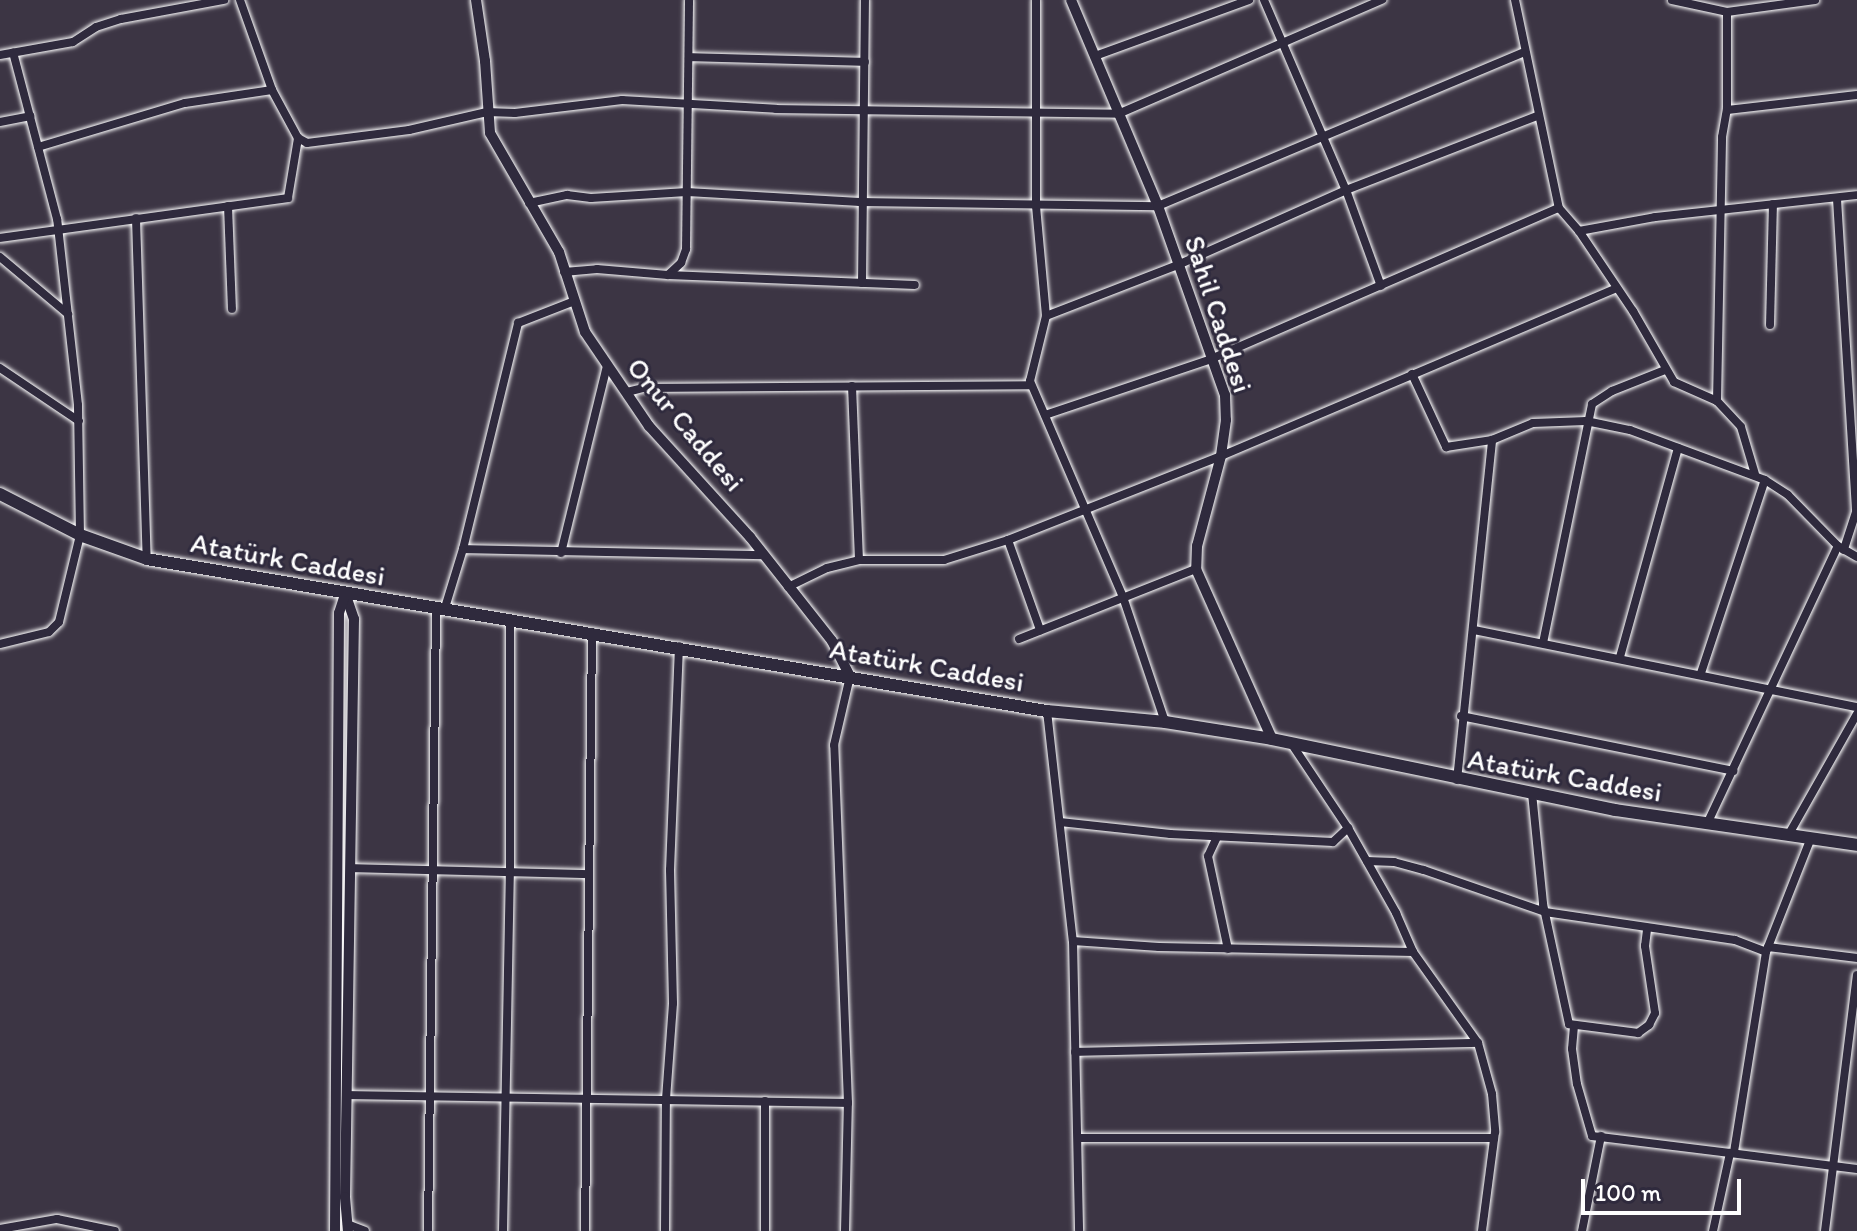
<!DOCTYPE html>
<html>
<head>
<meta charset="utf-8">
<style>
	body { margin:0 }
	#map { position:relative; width:1857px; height:1231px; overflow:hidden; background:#3c3544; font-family:Itim,sans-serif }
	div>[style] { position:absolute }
	.roads { filter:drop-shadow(0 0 2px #fff) drop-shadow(0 0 2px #fff) }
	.minor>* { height:8px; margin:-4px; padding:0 4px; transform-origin:4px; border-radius:4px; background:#2f2a3d }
	.tertiary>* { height:10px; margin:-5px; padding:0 5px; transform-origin:5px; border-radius:5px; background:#2f2a3d }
	.secondary>* { height:12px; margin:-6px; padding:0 6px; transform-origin:6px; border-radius:6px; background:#2f2a3d }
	span { translate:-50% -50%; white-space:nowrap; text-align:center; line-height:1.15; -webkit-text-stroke:6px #2f2a3d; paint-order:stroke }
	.street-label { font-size:28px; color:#fff }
	.scale { position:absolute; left:1581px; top:1179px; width:160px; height:36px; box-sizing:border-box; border:4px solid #fff; border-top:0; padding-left:10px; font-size:24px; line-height:28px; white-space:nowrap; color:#fff; -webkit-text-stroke:6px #2f2a3d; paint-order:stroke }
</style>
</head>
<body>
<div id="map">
	<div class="roads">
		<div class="minor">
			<i style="left:240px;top:0;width:96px;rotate:70.4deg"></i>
			<i style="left:272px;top:90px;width:55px;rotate:61.6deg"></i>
			<i style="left:298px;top:138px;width:10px;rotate:29deg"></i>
			<i style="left:307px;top:143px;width:103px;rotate:-7.3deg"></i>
			<i style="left:409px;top:130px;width:80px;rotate:-13deg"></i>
			<i style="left:487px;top:112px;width:28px;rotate:2deg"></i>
			<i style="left:515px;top:113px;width:108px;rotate:-6.9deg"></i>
			<i style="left:622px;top:100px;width:154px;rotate:3.3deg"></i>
			<i style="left:776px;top:109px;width:342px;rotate:0.8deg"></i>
			<i style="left:1118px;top:114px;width:288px;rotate:-23.4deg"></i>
			<i style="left:1036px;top:0;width:206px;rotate:90deg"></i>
			<i style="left:1036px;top:206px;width:110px;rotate:84.8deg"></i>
			<i style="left:1046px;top:316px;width:67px;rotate:103.8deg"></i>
			<i style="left:1030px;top:381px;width:235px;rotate:66.7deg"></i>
			<i style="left:1123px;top:597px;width:132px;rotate:71.4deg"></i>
			<i style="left:1264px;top:0;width:207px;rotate:66.7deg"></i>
			<i style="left:1346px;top:190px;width:102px;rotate:70deg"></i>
			<i style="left:1515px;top:0;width:213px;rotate:78.1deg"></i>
			<i style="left:1559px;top:208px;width:30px;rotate:49deg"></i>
			<i style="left:1579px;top:231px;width:97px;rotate:56deg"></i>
			<i style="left:1633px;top:311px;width:82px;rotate:60deg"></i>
			<i style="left:1674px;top:382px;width:47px;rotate:23.8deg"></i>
			<i style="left:1717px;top:401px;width:35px;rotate:47deg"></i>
			<i style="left:1741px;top:427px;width:49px;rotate:73.4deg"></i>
			<i style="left:1672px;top:0;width:56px;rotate:12.3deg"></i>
			<i style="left:1727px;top:12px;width:89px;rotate:-7.8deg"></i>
			<i style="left:1727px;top:12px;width:98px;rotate:90deg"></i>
			<i style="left:0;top:55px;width:74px;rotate:-10.1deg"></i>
			<i style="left:73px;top:42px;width:27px;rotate:-33deg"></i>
			<i style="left:96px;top:27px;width:26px;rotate:-18deg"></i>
			<i style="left:121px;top:19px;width:105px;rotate:-10.5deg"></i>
			<i style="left:1095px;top:56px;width:164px;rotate:-20deg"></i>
			<i style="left:689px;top:57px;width:176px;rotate:1.6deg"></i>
			<i style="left:0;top:122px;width:31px;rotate:-11deg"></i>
			<i style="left:38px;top:147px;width:153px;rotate:-16.7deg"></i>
			<i style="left:185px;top:103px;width:88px;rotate:-8.5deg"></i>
			<i style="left:1837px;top:199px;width:314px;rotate:86.5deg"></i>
			<i style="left:1856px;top:512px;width:40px;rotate:108deg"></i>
			<i style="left:529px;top:203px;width:39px;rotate:-12deg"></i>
			<i style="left:567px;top:195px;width:24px;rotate:7deg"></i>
			<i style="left:591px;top:198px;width:96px;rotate:-3.6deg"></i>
			<i style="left:687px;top:192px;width:173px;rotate:3.3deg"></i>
			<i style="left:860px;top:202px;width:298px;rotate:0.8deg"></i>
			<i style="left:1158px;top:206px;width:398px;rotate:-22.8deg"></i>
			<i style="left:228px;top:206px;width:103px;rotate:87.8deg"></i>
			<i style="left:136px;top:218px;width:341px;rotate:88.2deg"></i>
			<i style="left:1579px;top:231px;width:77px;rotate:-10.4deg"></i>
			<i style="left:1655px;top:217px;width:203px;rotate:-6.2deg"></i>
			<i style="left:0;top:238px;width:291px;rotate:-7.9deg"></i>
			<i style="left:288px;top:198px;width:61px;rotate:-80.5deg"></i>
			<i style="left:0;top:257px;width:89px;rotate:40deg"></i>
			<i style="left:564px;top:272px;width:33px;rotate:-5deg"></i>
			<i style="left:597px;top:269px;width:71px;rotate:4.8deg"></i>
			<i style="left:668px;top:275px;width:18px;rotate:-43deg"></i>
			<i style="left:681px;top:263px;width:15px;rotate:-70deg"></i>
			<i style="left:686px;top:249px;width:249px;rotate:-89.3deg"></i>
			<i style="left:668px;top:275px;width:247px;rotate:2.3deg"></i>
			<i style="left:862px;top:283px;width:283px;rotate:-89.4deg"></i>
			<i style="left:1046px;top:316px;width:144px;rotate:-21.2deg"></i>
			<i style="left:1180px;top:264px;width:182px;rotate:-24deg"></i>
			<i style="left:1346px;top:190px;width:205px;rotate:-21.2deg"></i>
			<i style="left:1770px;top:325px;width:121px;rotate:-88.6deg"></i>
			<i style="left:0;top:368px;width:95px;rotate:33.9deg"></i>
			<i style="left:1412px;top:374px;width:81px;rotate:65deg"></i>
			<i style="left:1446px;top:447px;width:47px;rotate:-8.7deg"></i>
			<i style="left:1492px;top:440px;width:44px;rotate:-22.5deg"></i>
			<i style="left:1533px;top:423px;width:53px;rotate:-2.2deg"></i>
			<i style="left:1586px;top:421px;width:45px;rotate:11.6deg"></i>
			<i style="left:1630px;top:430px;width:144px;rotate:20.3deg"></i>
			<i style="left:1765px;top:480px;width:27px;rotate:33deg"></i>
			<i style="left:1788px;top:495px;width:71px;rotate:45.6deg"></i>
			<i style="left:1838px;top:546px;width:22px;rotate:30deg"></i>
			<i style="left:852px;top:386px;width:174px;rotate:87.7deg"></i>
			<i style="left:627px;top:392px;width:16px;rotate:-14deg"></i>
			<i style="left:643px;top:388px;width:388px;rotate:-0.4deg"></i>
			<i style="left:1717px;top:401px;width:264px;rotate:-88.9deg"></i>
			<i style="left:1722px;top:137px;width:27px;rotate:-80deg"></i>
			<i style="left:1727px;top:110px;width:131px;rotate:-6.6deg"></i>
			<i style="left:1045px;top:415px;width:175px;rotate:-18.6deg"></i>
			<i style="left:1211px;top:359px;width:379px;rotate:-23.5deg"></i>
			<i style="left:1008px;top:540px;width:96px;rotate:70.4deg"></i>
			<i style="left:463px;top:549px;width:298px;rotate:1.2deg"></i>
			<i style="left:561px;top:553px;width:193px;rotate:-76.2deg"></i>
			<i style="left:788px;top:587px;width:43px;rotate:-26deg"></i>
			<i style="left:827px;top:568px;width:33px;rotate:-14deg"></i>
			<i style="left:859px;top:560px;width:85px"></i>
			<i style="left:944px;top:560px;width:67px;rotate:-17.4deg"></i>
			<i style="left:1008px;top:540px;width:229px;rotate:-21.5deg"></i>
			<i style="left:1221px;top:456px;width:429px;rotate:-23deg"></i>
			<i style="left:444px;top:611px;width:65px;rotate:-73deg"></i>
			<i style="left:463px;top:549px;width:233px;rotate:-76.3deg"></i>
			<i style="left:518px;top:323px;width:58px;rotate:-21.3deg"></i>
			<i style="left:1474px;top:630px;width:391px;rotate:11.4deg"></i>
			<i style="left:1019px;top:639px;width:190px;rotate:-21.6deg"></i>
			<i style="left:1543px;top:643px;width:244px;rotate:-78.4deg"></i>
			<i style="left:1592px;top:404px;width:24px;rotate:-33deg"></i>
			<i style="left:1612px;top:391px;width:57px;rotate:-21.6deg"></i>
			<i style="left:0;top:644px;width:50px;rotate:-13.8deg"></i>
			<i style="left:49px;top:632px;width:14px;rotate:-45deg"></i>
			<i style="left:59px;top:622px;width:89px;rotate:-76.4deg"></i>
			<i style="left:80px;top:535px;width:130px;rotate:-90.9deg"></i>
			<i style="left:78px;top:405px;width:187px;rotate:-96.4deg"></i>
			<i style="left:57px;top:219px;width:172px;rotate:-104.8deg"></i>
			<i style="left:1620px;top:657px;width:217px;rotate:-74.5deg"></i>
			<i style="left:1701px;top:673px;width:203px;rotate:-71.7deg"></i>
			<i style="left:1047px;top:711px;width:231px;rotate:83.6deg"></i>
			<i style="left:1073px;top:941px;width:290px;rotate:88.8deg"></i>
			<i style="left:1461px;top:716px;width:278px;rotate:11.4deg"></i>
			<i style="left:1291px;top:743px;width:102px;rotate:56.2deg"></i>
			<i style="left:1348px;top:828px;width:98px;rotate:60.5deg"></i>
			<i style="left:1396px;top:913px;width:43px;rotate:66.4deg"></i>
			<i style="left:1413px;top:952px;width:112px;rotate:54.5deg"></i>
			<i style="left:1478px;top:1043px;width:53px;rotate:74.6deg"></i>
			<i style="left:1492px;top:1094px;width:38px;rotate:85deg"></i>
			<i style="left:1495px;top:1132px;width:100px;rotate:97.5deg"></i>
			<i style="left:1457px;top:780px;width:342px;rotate:-84.1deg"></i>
			<i style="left:1532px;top:793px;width:112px;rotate:84.3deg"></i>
			<i style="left:1543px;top:904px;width:123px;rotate:77.8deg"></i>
			<i style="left:1569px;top:1024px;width:70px;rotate:7.4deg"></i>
			<i style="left:1638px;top:1033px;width:14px;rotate:-36deg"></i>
			<i style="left:1649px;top:1025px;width:13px;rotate:-63deg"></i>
			<i style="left:1655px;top:1013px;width:68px;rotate:-98.5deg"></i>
			<i style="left:1645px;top:946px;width:17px;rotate:-83deg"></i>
			<i style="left:1060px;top:822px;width:111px;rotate:6.2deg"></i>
			<i style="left:1170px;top:834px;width:163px;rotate:2.8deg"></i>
			<i style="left:1333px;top:842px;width:21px;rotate:-43deg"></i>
			<i style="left:1707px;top:824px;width:307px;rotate:-64.8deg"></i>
			<i style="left:1789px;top:834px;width:138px;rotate:-60.5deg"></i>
			<i style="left:1217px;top:837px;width:21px;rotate:115deg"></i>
			<i style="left:1208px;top:856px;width:95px;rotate:77.9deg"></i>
			<i style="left:1367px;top:861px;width:27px;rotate:2deg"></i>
			<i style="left:1394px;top:862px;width:31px;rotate:15deg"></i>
			<i style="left:1424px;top:870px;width:128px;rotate:19.1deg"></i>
			<i style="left:1545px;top:912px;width:192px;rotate:8.4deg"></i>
			<i style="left:1735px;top:940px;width:33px;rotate:21deg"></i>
			<i style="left:1766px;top:952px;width:203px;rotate:99.1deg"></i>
			<i style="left:351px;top:868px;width:237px;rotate:1.5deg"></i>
			<i style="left:1073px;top:941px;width:86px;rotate:4deg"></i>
			<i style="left:1159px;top:947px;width:254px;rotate:1.1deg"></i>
			<i style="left:1768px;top:947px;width:90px;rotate:7deg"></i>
			<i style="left:1766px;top:952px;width:123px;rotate:-68.5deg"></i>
			<i style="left:1574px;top:1026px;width:23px;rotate:95deg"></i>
			<i style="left:1572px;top:1049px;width:35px;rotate:82deg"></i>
			<i style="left:1577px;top:1084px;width:54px;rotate:73.9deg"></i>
			<i style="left:1592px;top:1136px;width:139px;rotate:7deg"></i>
			<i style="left:1075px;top:1052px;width:403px;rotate:-1.3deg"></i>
			<i style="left:348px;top:1095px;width:500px;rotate:0.92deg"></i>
			<i style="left:765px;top:1101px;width:130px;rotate:90deg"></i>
			<i style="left:1079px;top:1138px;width:415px"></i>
			<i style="left:347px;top:1224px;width:19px;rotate:21deg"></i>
			<i style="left:0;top:1229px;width:58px;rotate:-10deg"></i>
			<i style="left:57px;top:1219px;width:59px;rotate:11.7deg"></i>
			<i style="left:428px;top:1231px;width:621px;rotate:-89.26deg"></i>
			<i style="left:503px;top:1231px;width:359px;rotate:-88.9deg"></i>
			<i style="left:510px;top:872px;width:251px;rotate:-90deg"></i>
			<i style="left:585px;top:1231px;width:599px;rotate:-89.33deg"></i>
			<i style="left:665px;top:1231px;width:132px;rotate:-89.6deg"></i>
			<i style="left:666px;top:1099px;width:96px;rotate:-85.8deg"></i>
			<i style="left:673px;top:1003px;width:133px;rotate:-91.3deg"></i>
			<i style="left:670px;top:870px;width:224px;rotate:-87.7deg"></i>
			<i style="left:845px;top:1231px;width:128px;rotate:-88.7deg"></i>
			<i style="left:848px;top:1103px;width:358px;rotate:-92.2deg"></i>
			<i style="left:834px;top:745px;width:71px;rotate:-76.9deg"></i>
			<i style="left:1582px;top:1231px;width:97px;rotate:-78.7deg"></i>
			<i style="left:1713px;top:1231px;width:80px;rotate:-77.7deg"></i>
			<i style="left:1730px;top:1153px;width:128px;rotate:7.2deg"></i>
			<i style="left:1825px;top:1231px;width:258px;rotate:-82.9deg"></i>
		</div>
		<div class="tertiary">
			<i style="left:476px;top:0;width:62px;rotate:81.6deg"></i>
			<i style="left:485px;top:61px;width:72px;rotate:86deg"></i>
			<i style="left:490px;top:133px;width:138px;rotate:59.9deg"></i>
			<i style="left:559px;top:252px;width:84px;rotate:72deg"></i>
			<i style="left:585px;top:332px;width:114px;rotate:55.8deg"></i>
			<i style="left:649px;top:426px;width:150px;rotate:47.7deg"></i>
			<i style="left:750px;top:537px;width:132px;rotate:51.7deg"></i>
			<i style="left:832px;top:641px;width:39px;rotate:63deg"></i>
			<i style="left:1071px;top:0;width:224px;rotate:67.1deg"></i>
			<i style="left:1158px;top:206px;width:201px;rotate:70.5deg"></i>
			<i style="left:1225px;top:395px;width:25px;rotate:88deg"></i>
			<i style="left:1226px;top:420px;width:36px;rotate:98deg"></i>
			<i style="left:1221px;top:456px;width:93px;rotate:104.9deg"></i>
			<i style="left:1197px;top:546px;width:23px;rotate:92deg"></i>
			<i style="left:1196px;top:569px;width:186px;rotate:65.9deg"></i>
			<i style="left:345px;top:593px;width:28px;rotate:71deg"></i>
			<i style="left:354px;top:619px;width:578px;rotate:90.89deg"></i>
			<i style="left:345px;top:1197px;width:34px;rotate:85deg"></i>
			<i style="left:335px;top:1231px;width:618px;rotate:-89.63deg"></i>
			<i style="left:339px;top:613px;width:19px;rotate:-72deg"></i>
		</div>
		<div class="secondary">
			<i style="left:0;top:494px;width:90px;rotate:27.1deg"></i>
			<i style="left:80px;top:535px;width:71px;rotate:19.7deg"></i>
			<i style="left:147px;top:559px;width:913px;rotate:9.59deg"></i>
			<i style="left:1047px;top:711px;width:119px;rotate:5.3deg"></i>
			<i style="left:1165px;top:722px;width:108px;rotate:9deg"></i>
			<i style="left:1272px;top:739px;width:350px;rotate:11.7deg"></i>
			<i style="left:1615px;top:810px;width:245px;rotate:8.2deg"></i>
		</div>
	</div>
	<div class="street-label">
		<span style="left:1219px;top:314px;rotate:72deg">Sahil Caddesi</span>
		<span style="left:686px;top:424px;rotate:50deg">Onur Caddesi</span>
		<span style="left:288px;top:559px;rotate:10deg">Atatürk Caddesi</span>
		<span style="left:927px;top:665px;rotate:10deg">Atatürk Caddesi</span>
		<span style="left:1565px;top:775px;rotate:10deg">Atatürk Caddesi</span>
	</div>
	<div class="scale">100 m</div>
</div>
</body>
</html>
